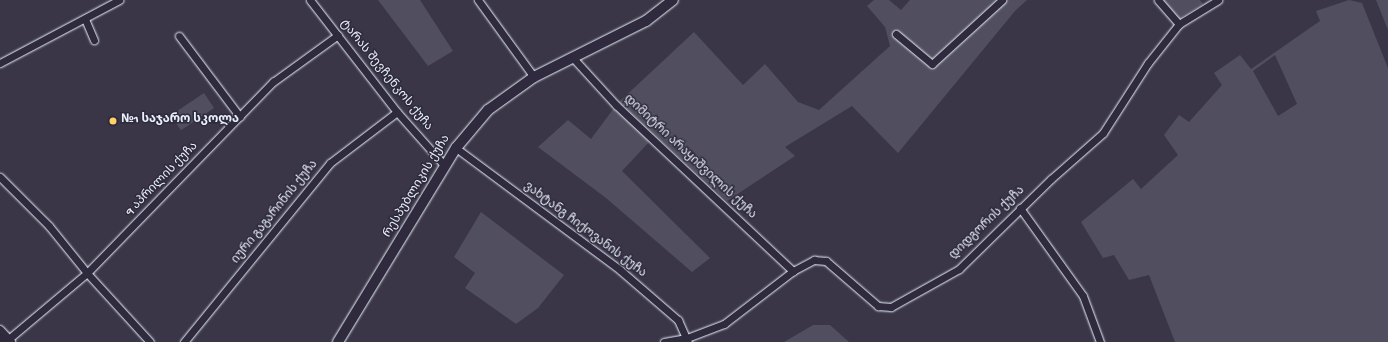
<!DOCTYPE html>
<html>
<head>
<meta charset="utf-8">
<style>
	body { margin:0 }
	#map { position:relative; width:1388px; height:342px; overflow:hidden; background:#3a3648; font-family:"Gochi Hand","Noto Sans Georgian",sans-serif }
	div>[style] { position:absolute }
	.green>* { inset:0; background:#504e5f; transform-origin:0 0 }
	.roads { filter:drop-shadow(0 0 1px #e8f1f8) drop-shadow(0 0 1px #e8f1f8) }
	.minor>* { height:7px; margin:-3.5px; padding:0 3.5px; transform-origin:3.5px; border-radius:3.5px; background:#2f2a3d }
	.tertiary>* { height:8px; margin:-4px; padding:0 4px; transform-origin:4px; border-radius:4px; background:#2f2a3d }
	.primary>* { height:10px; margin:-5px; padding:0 5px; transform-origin:5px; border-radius:5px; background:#2f2a3d }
	.dots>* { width:11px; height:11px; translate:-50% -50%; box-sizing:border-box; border:2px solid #2f2a3d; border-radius:50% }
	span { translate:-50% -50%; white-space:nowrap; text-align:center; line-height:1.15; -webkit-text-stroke:3px #2f2a3d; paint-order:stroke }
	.street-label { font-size:12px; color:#e8f1f8 }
	.poi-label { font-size:12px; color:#e8f1f8; font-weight:700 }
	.left { translate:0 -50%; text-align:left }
</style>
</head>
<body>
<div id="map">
	<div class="green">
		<i style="clip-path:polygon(378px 0,420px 0,453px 51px,428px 66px)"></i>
		<i style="clip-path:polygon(874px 0,889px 0,901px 10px,910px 0,1027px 0,1015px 11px,898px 153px,852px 106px,785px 147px,795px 156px,727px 201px,619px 102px,694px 32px,743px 85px,765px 64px,798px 102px,819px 110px,890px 46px,885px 27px,867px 6px)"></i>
		<i style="clip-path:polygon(1162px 0,1200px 0,1203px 4px,1177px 20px)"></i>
		<i style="clip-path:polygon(evenodd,1349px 0,1362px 3px,1388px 68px,1388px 342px,1175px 342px,1149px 275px,1129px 280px,1114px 255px,1103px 258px,1081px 222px,1133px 179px,1141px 189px,1178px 155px,1164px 135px,1179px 115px,1189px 122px,1222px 85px,1214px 73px,1240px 55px,1251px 69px,1320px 21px,1316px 11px,1349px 0,1275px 55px,1297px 104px,1278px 116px,1253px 71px,1275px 55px)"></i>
		<i style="clip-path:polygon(1376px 0,1388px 0,1388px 30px)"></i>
		<i style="left:204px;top:93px;width:18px;height:40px;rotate:56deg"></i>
		<i style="clip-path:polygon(614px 108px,650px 141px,622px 171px,710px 258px,692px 272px,606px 198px,538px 147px,568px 120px,591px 139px)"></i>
		<i style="clip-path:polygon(481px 212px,564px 275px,538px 308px,516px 324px,465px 288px,475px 273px,454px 257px)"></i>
		<i style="clip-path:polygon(813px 325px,830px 325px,849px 342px,784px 342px)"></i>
	</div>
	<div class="roads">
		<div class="minor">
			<i style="left:310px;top:0;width:142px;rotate:52.2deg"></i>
			<i style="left:397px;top:112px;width:71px;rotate:48.4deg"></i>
			<i style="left:478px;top:0;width:95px;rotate:54deg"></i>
			<i style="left:1158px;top:0;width:32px;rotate:49deg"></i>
			<i style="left:85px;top:19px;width:23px;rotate:67deg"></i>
			<i style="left:896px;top:34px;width:47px;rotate:39.8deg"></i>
			<i style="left:932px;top:64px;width:95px;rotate:-42.4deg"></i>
			<i style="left:179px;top:36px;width:101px;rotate:53deg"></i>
			<i style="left:573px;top:58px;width:64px;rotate:47.5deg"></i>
			<i style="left:616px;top:105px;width:243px;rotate:43.2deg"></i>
			<i style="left:0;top:63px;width:135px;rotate:-27.9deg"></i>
			<i style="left:456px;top:148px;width:204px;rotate:36.6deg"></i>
			<i style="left:620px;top:270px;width:77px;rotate:40.8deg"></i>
			<i style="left:678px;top:320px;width:24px;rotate:66deg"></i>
			<i style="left:0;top:177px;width:69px;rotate:45deg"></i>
			<i style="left:49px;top:226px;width:60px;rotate:51deg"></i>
			<i style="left:87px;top:273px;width:93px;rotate:47.6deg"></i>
			<i style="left:1020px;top:208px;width:108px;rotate:54.4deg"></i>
			<i style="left:1083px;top:296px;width:49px;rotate:69.7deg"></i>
			<i style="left:5px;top:342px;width:107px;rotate:-40.1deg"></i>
			<i style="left:87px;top:273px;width:267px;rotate:-45.8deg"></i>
			<i style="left:273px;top:82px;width:80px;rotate:-35.9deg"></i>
			<i style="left:184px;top:342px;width:231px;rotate:-50.8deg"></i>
			<i style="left:330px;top:163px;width:84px;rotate:-37.3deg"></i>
			<i style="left:664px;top:342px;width:23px;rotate:-10deg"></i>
			<i style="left:687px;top:338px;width:40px;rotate:-21deg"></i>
			<i style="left:724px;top:324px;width:87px;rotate:-37.5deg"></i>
			<i style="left:793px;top:271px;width:24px;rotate:-28deg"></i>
			<i style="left:814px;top:260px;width:12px;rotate:5deg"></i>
			<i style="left:826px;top:261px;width:69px;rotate:40.9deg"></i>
			<i style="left:878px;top:306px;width:13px;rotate:4deg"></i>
			<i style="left:891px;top:307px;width:78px;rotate:-29.2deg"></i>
			<i style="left:959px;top:269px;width:129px;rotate:-44.4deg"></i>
			<i style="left:1051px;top:179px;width:69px;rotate:-41.5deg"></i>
			<i style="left:1103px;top:133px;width:83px;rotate:-57.3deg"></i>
			<i style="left:1148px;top:63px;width:50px;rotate:-51.5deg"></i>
			<i style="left:1179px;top:24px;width:46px;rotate:-31.6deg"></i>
		</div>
		<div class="tertiary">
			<i style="left:0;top:330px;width:16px;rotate:47deg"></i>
			<i style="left:0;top:339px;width:4px;rotate:45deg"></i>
		</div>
		<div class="primary">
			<i style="left:338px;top:342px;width:227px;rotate:-58.7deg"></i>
			<i style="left:456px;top:148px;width:50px;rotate:-49.9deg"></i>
			<i style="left:488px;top:110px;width:57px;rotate:-35.7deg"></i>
			<i style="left:534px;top:77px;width:125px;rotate:-26.6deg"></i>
			<i style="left:646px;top:21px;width:34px;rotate:-38deg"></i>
		</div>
	</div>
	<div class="dots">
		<i style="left:113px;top:121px;background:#ffd166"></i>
	</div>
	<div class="street-label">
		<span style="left:385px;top:76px;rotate:51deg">ტარას შევჩენკოს ქუჩა</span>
		<span style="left:689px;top:158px;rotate:43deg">დიმიტრი არაყიშვილის ქუჩა</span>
		<span style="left:163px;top:180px;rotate:-46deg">9 აპრილის ქუჩა</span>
		<span style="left:418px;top:187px;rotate:-59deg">რესპუბლიკის ქუჩა</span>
		<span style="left:276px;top:213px;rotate:-51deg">იური გაგარინის ქუჩა</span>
		<span style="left:988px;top:224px;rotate:-44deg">დიდგორის ქუჩა</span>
		<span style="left:584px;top:231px;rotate:37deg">ვახტანგ ჩიქოვანის ქუჩა</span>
	</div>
	<div class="poi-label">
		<span class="left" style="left:121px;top:121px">№1 საჯარო სკოლა</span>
	</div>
</div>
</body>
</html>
